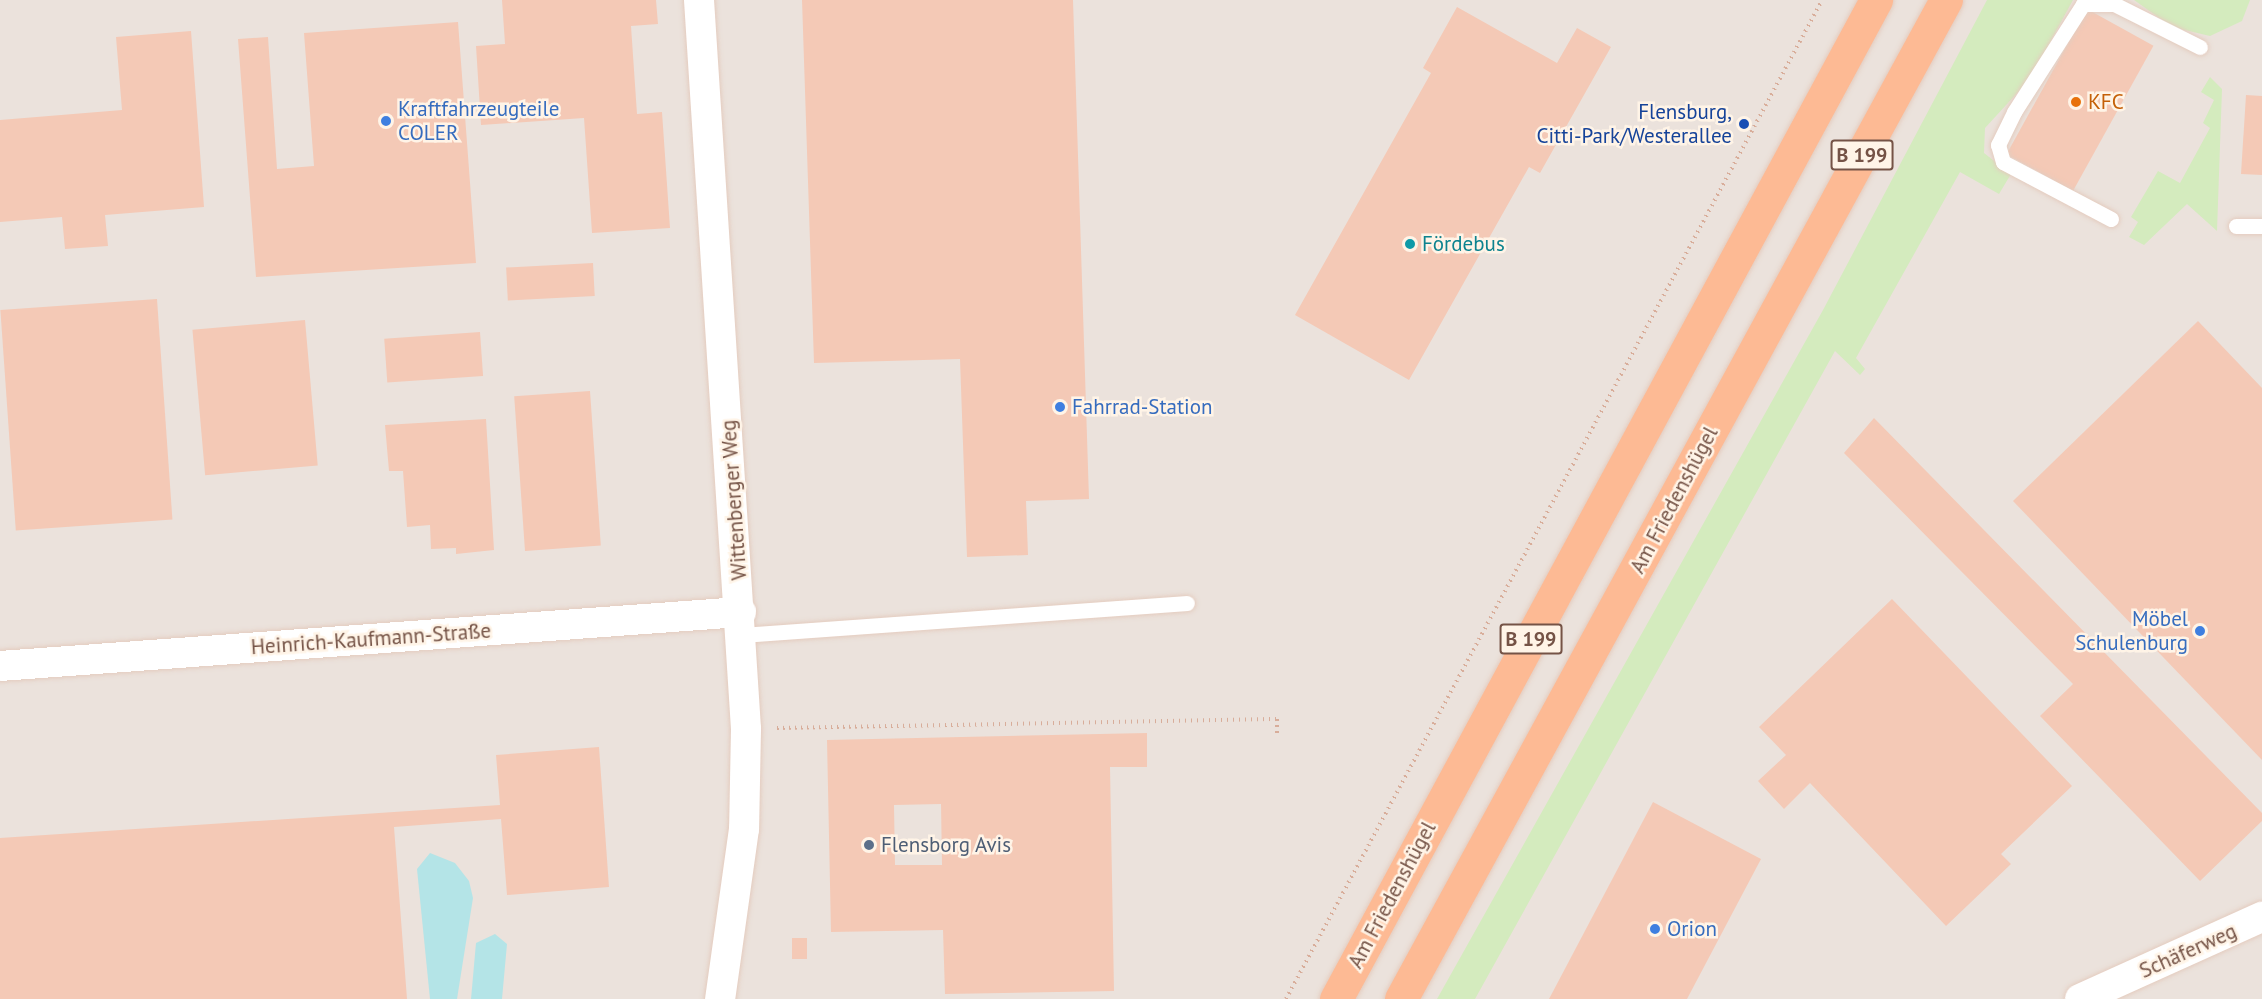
<!DOCTYPE html>
<html>
<head>
<meta charset="utf-8">
<style>
	body { margin:0 }
	#map { position:relative; width:2262px; height:999px; overflow:hidden; background:#fdefe0; font-family:"PT Sans",sans-serif }
	div>[style] { position:absolute }
	.industrial>* { inset:0; background:#ebe2dc; transform-origin:0 0 }
	.green>* { inset:0; background:#d4ebbe }
	.water>* { inset:0; background:#b4e4e7 }
	.building>* { inset:0; background:#f4c9b6; transform-origin:0 0 }
	.path>* { height:4px; margin-top:-2px; transform-origin:0; background:repeating-linear-gradient(90deg,#d8ad9a 0 1.5px,transparent 0 6px) }
	.roads { filter:drop-shadow(0 0 2px #e4ccbf) drop-shadow(0 0 2px #e4ccbf) }
	.service>* { height:15px; margin:-7.5px; padding:0 7.5px; transform-origin:7.5px; border-radius:7.5px; background:#fff }
	.minor>* { height:30px; margin:-15px; padding:0 15px; transform-origin:15px; border-radius:15px; background:#fff }
	.trunk>* { height:33px; margin:-16.5px; padding:0 16.5px; transform-origin:16.5px; border-radius:16.5px; background:#fdba94 }
	.dots>* { width:16px; height:16px; translate:-50% -50%; box-sizing:border-box; border:3px solid #fff4e7; border-radius:50% }
	span { translate:-50% -50%; white-space:nowrap; text-align:center; line-height:1.15; -webkit-text-stroke:5px #fff4e7; paint-order:stroke }
	.shield-label span { padding:2px 4px; background:#fff4e7; border:2px solid; border-radius:4px; -webkit-text-stroke-width:0 }
	.shield-label { font-size:20px; color:#755346; font-weight:700 }
	.food-label { font-size:21px; color:#c56008 }
	.left { translate:0 -50%; text-align:left }
	.shop-label { font-size:21px; color:#366cbe }
	.right { translate:-100% -50%; text-align:right }
	.transit-label { font-size:21px; color:#164399 }
	.culture-label { font-size:21px; color:#0d838f }
	.street-label { font-size:21px; color:#755346 }
	.service-label { font-size:21px; color:#4e5e75 }
</style>
</head>
<body>
<div id="map">
	<div class="industrial">
		<i style="left:0;top:0;width:2262px;height:999px"></i>
	</div>
	<div class="green">
		<i style="clip-path:polygon(1987px 0,2073px 0,2030px 79px,1985px 128px,1984px 153px,2011px 174px,1999px 194px,1960px 172px,1856px 358px,1865px 369px,1860px 375px,1835px 351px,1475px 999px,1437px 999px,1823px 310px)"></i>
		<i style="clip-path:polygon(2134px 0,2250px 0,2242px 21px,2210px 36px,2172px 27px)"></i>
		<i style="clip-path:polygon(2210px 77px,2222px 89px,2217px 231px,2187px 204px,2144px 245px,2129px 237px,2138px 222px,2131px 217px,2158px 171px,2180px 183px,2210px 128px,2203px 123px,2214px 100px,2201px 92px)"></i>
	</div>
	<div class="water">
		<i style="clip-path:polygon(430px 853px,455px 863px,469px 881px,473px 898px,457px 999px,430px 999px,417px 869px)"></i>
		<i style="clip-path:polygon(495px 934px,507px 944px,502px 999px,471px 999px,476px 943px)"></i>
	</div>
	<div class="building">
		<i style="clip-path:polygon(502px 0,656px 0,658px 24px,631px 26px,637px 114px,662px 112px,670px 228px,592px 233px,584px 118px,481px 125px,476px 46px,505px 44px)"></i>
		<i style="clip-path:polygon(802px 0,1073px 0,1089px 499px,1026px 501px,1028px 555px,967px 557px,960px 359px,814px 363px)"></i>
		<i style="clip-path:polygon(1457px 7px,1557px 63px,1577px 28px,1611px 47px,1540px 173px,1529px 167px,1409px 380px,1295px 315px,1431px 73px,1423px 68px)"></i>
		<i style="left:2087px;top:9px;width:76px;height:166px;rotate:29deg"></i>
		<i style="clip-path:polygon(458px 22px,476px 263px,256px 277px,238px 39px,268px 37px,277px 169px,314px 166px,304px 33px)"></i>
		<i style="clip-path:polygon(191px 31px,204px 207px,105px 215px,108px 246px,65px 249px,62px 217px,0 222px,0 120px,122px 110px,116px 37px)"></i>
		<i style="clip-path:polygon(2246px 95px,2262px 96px,2262px 175px,2241px 174px)"></i>
		<i style="left:593px;top:263px;width:33px;height:87px;rotate:87deg"></i>
		<i style="left:157px;top:299px;width:221px;height:157px;rotate:86deg"></i>
		<i style="left:305px;top:320px;width:146px;height:113px;rotate:85deg"></i>
		<i style="clip-path:polygon(2198px 321px,2262px 388px,2262px 760px,2013px 501px)"></i>
		<i style="left:480px;top:332px;width:44px;height:96px;rotate:86deg"></i>
		<i style="left:590px;top:391px;width:155px;height:76px;rotate:86deg"></i>
		<i style="clip-path:polygon(1874px 418px,2262px 813px,2262px 821px,2200px 881px,2040px 716px,2073px 684px,1844px 453px)"></i>
		<i style="clip-path:polygon(486px 419px,494px 550px,456px 554px,456px 548px,431px 549px,430px 525px,407px 527px,403px 471px,389px 471px,385px 425px)"></i>
		<i style="clip-path:polygon(1892px 599px,2072px 786px,2001px 854px,2011px 864px,1946px 926px,1810px 783px,1784px 809px,1758px 781px,1786px 755px,1759px 727px)"></i>
		<i style="clip-path:polygon(evenodd,1147px 733px,1147px 767px,1110px 767px,1114px 991px,945px 994px,943px 930px,831px 932px,827px 740px,1147px 733px,941px 804px,942px 865px,895px 865px,894px 805px,941px 804px)"></i>
		<i style="clip-path:polygon(599px 747px,609px 887px,507px 895px,501px 819px,394px 827px,407px 999px,0 999px,0 838px,500px 805px,496px 755px)"></i>
		<i style="clip-path:polygon(1653px 802px,1761px 859px,1687px 999px,1549px 999px)"></i>
		<i style="left:792px;top:938px;width:15px;height:21px"></i>
	</div>
	<div class="path">
		<i style="left:777px;top:728px;width:500px;rotate:-1.03deg"></i>
		<i style="left:1277px;top:719px;width:15px;rotate:90deg"></i>
		<i style="left:1286px;top:999px;width:1134px;rotate:-61.78deg"></i>
	</div>
	<div class="roads">
		<div class="service">
			<i style="left:2111px;top:219px;width:122px;rotate:-152.2deg"></i>
			<i style="left:2003px;top:162px;width:18px;rotate:-106deg"></i>
			<i style="left:1998px;top:145px;width:37px;rotate:-64deg"></i>
			<i style="left:2014px;top:112px;width:128px;rotate:-57.4deg"></i>
			<i style="left:2083px;top:4px;width:31px"></i>
			<i style="left:2114px;top:4px;width:96px;rotate:26.6deg"></i>
			<i style="left:2236px;top:226px;width:26px"></i>
			<i style="left:742px;top:635px;width:446px;rotate:-4.1deg"></i>
		</div>
		<div class="minor">
			<i style="left:699px;top:0;width:731px;rotate:86.31deg"></i>
			<i style="left:746px;top:729px;width:100px;rotate:91.1deg"></i>
			<i style="left:744px;top:829px;width:172px;rotate:98deg"></i>
			<i style="left:0;top:666px;width:743px;rotate:-4.17deg"></i>
			<i style="left:2080px;top:999px;width:200px;rotate:-24.3deg"></i>
		</div>
		<div class="trunk">
			<i style="left:1336px;top:999px;width:1136px;rotate:-61.61deg"></i>
			<i style="left:1401px;top:999px;width:1138px;rotate:-61.39deg"></i>
		</div>
	</div>
	<div class="dots">
		<i style="left:2076px;top:102px;background:#e8710a"></i>
		<i style="left:386px;top:121px;background:#3f7fe0"></i>
		<i style="left:1744px;top:124px;background:#1a4fb4"></i>
		<i style="left:1410px;top:244px;background:#0f9aa8"></i>
		<i style="left:1060px;top:407px;background:#3f7fe0"></i>
		<i style="left:2200px;top:631px;background:#3f7fe0"></i>
		<i style="left:869px;top:845px;background:#5c6f8a"></i>
		<i style="left:1655px;top:929px;background:#3f7fe0"></i>
	</div>
	<div class="shield-label">
		<span style="left:1862px;top:155px">B 199</span>
		<span style="left:1531px;top:639px">B 199</span>
	</div>
	<div class="food-label">
		<span class="left" style="left:2088px;top:102px">KFC</span>
	</div>
	<div class="shop-label">
		<span class="left" style="left:398px;top:121px">Kraftfahrzeugteile<br>COLER</span>
		<span class="left" style="left:1072px;top:407px">Fahrrad-Station</span>
		<span class="right" style="left:2188px;top:631px">Möbel<br>Schulenburg</span>
		<span class="left" style="left:1667px;top:929px">Orion</span>
	</div>
	<div class="transit-label">
		<span class="right" style="left:1732px;top:124px">Flensburg,<br>Citti-Park/Westerallee</span>
	</div>
	<div class="culture-label">
		<span class="left" style="left:1422px;top:244px">Fördebus</span>
	</div>
	<div class="street-label">
		<span style="left:734px;top:500px;rotate:-94deg">Wittenberger Weg</span>
		<span style="left:1674px;top:500px;rotate:-62deg">Am Friedenshügel</span>
		<span style="left:371px;top:639px;rotate:-4deg">Heinrich-Kaufmann-Straße</span>
		<span style="left:1392px;top:895px;rotate:-62deg">Am Friedenshügel</span>
		<span style="left:2188px;top:951px;rotate:-24deg">Schäferweg</span>
	</div>
	<div class="service-label">
		<span class="left" style="left:881px;top:845px">Flensborg Avis</span>
	</div>
</div>
</body>
</html>
